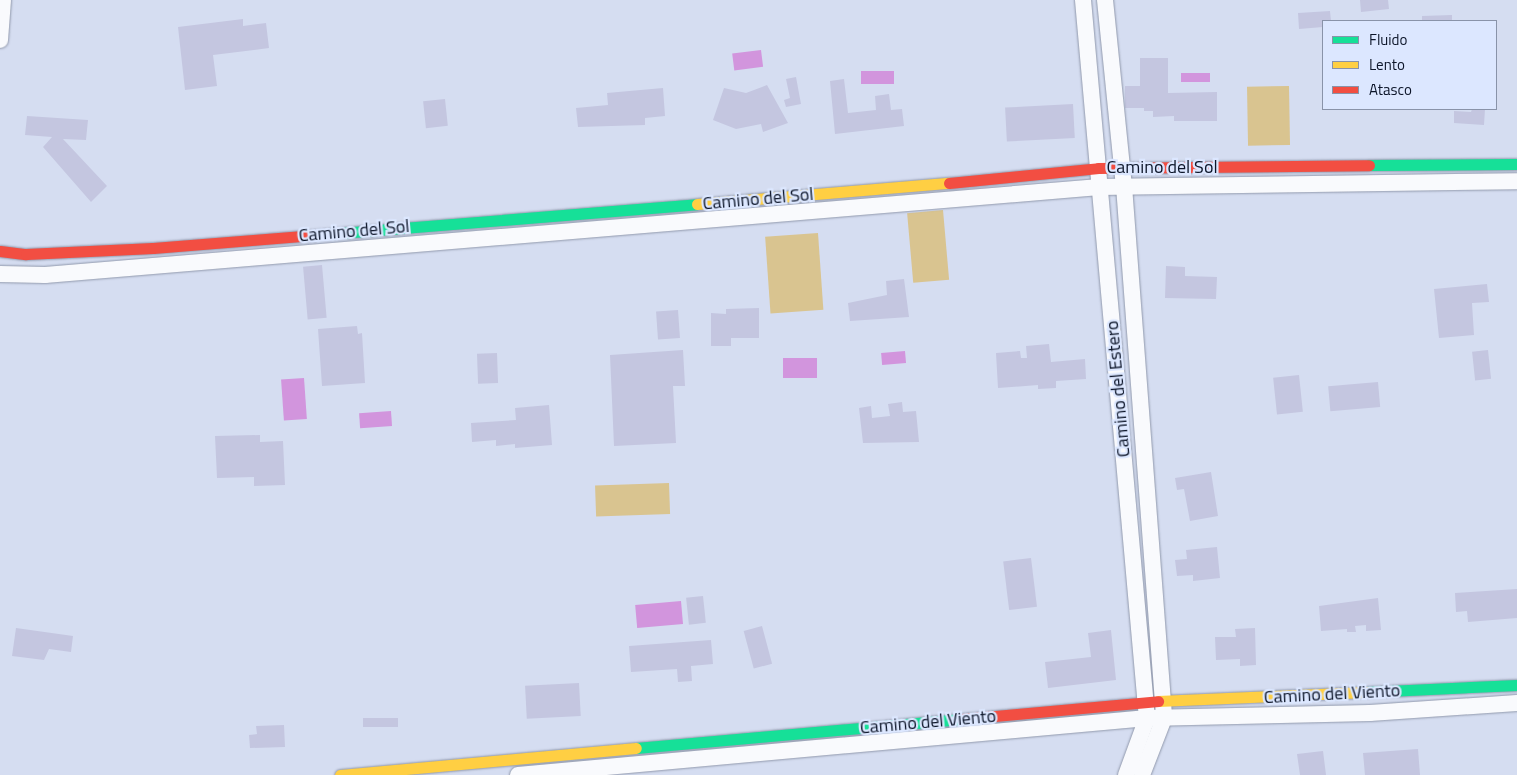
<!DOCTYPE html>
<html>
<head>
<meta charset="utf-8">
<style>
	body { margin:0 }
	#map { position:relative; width:1517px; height:775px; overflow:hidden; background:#d5ddf1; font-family:"Titillium Web",sans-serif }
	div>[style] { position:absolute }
	.green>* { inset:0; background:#d9c490; transform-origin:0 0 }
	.water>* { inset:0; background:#d295dd; transform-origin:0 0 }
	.building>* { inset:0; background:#c4c6e0; transform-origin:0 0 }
	.roads { filter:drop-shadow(0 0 1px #9199ac) drop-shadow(0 0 1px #9199ac) }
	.street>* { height:16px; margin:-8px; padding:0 8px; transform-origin:8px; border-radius:8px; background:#f9fafd }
	.fast>* { height:11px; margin:-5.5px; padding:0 5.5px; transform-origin:5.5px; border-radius:5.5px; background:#16e098 }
	.slow>* { height:11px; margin:-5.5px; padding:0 5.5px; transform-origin:5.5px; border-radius:5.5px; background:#ffcf43 }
	.jam>* { height:11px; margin:-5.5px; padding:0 5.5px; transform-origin:5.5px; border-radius:5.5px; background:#f24e42 }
	span { translate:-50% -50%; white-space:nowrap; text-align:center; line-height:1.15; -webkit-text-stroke:4.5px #dce7ff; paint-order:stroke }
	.street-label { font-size:18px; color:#0c1529 }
	.legend { position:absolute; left:1322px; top:20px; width:175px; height:90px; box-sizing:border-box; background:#dce7ff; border:1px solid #8993a9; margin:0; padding:6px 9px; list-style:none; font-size:15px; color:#0c1529 }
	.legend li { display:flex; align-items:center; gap:10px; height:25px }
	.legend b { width:25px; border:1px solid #8993a9 }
</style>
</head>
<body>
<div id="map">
	<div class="green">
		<i style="left:1289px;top:86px;width:59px;height:42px;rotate:89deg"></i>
		<i style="left:943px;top:210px;width:70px;height:36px;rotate:85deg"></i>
		<i style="left:818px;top:233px;width:77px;height:53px;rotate:86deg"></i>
		<i style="left:669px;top:483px;width:31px;height:74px;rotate:88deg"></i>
	</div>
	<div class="water">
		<i style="left:761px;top:50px;width:17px;height:29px;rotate:83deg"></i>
		<i style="left:894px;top:71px;width:13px;height:33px;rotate:90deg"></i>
		<i style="left:1181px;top:73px;width:29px;height:9px"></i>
		<i style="left:905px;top:351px;width:12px;height:24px;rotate:85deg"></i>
		<i style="left:783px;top:358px;width:34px;height:20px"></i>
		<i style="left:304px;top:378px;width:41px;height:23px;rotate:86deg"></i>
		<i style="left:391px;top:411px;width:15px;height:32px;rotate:86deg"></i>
		<i style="left:681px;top:601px;width:23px;height:46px;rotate:85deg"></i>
	</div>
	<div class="building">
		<i style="clip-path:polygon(1360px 0,1388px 0,1389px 9px,1361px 12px)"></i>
		<i style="clip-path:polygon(1330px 11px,1331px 21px,1323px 21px,1323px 27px,1299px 29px,1298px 13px)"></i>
		<i style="clip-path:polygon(1452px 15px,1452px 21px,1422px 21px,1422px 16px)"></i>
		<i style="clip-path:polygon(243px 19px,243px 26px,266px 23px,269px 48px,213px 55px,217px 86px,185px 90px,178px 27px)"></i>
		<i style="clip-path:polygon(1140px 58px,1168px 58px,1168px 93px,1217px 92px,1217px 121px,1174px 121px,1174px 116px,1153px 117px,1153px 111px,1144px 111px,1144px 108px,1125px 108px,1125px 86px,1140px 86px)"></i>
		<i style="clip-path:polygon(796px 77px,801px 104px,786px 107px,784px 100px,790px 98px,786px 79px)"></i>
		<i style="clip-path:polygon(844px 79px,848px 113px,876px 110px,875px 96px,889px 94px,891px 110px,902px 109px,904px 126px,835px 134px,830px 81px)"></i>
		<i style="clip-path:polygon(767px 85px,788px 123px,763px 132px,761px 124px,736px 129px,713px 120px,724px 88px,746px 93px)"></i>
		<i style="clip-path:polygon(663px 88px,665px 116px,645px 118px,645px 125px,578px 127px,576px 108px,608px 105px,607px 93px)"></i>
		<i style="left:445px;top:99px;width:27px;height:22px;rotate:84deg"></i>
		<i style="left:1073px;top:104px;width:34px;height:68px;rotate:87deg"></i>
		<i style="clip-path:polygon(1472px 109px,1485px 109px,1484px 125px,1454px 123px,1454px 111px,1471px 112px)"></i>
		<i style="clip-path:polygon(27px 116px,88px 120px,86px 140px,63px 139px,107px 186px,91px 202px,43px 147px,52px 137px,25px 135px)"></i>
		<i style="left:322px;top:265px;width:53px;height:19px;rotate:85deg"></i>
		<i style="clip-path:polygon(1166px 266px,1185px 267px,1185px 276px,1217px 277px,1216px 299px,1165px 298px)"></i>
		<i style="clip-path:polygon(904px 279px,909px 317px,850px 321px,848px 303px,887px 295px,886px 281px)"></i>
		<i style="clip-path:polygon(1487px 284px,1489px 302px,1472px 303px,1474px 335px,1439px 338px,1434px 289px)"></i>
		<i style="clip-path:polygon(759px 308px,759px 338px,731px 338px,731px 346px,711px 346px,711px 313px,726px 314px,726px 309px)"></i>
		<i style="left:678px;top:310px;width:28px;height:22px;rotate:86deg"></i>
		<i style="clip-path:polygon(357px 326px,358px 334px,362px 333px,365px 383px,322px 386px,318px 329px)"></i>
		<i style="clip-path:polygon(1049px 344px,1051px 362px,1085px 359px,1086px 379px,1056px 381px,1056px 388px,1038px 389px,1038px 385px,998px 388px,996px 353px,1020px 351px,1021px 358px,1027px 358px,1026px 346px)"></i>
		<i style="clip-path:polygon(683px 350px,685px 386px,673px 386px,676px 443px,614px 446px,610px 355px)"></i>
		<i style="left:1488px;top:350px;width:29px;height:16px;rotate:84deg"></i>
		<i style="left:497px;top:353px;width:30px;height:20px;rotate:88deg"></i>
		<i style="left:1299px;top:375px;width:37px;height:26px;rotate:84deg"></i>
		<i style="left:1378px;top:382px;width:25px;height:50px;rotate:85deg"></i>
		<i style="clip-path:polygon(902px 402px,903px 412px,916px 411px,919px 442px,863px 443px,859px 408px,871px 406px,872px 418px,890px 416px,888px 404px)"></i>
		<i style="clip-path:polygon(549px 405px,552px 445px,515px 448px,515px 444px,496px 446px,496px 440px,472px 442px,471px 423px,516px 420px,515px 408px)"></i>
		<i style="clip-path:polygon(260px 435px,260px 442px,283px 441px,285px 485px,254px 486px,254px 477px,217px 478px,215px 436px)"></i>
		<i style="clip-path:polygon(1211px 472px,1218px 516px,1190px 521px,1184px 489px,1177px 490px,1175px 478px)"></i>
		<i style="clip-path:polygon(1217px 547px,1220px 578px,1193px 581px,1193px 575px,1177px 576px,1175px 560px,1187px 559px,1186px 550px)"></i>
		<i style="left:1031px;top:558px;width:49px;height:28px;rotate:83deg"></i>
		<i style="clip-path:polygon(1517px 589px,1517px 618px,1468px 622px,1467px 611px,1456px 612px,1455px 593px)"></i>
		<i style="left:703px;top:596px;width:27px;height:17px;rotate:84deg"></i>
		<i style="clip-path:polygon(1378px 598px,1381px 630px,1366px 631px,1366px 625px,1355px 626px,1356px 632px,1347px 632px,1347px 629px,1321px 631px,1319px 606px)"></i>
		<i style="left:762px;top:626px;width:39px;height:19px;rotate:75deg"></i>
		<i style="clip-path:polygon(16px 628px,73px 636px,71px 652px,49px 649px,44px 660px,12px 656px)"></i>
		<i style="clip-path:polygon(1255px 628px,1256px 665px,1240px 666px,1240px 659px,1216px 660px,1215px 637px,1236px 637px,1235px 629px)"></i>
		<i style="clip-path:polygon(1111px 630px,1116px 680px,1048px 688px,1045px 662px,1091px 657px,1088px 633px)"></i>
		<i style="clip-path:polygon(711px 640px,713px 664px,691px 666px,692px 681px,678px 682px,677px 669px,631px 672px,629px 646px)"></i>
		<i style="left:579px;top:683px;width:33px;height:54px;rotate:87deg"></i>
		<i style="left:363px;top:718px;width:35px;height:9px"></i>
		<i style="clip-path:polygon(284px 725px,285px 747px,250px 748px,249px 735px,257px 734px,256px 726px)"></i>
		<i style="clip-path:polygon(1418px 749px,1420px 775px,1365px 775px,1363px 753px)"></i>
		<i style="clip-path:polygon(1323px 751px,1326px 775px,1300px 775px,1297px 754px)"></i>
	</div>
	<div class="roads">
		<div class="street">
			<i style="left:1083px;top:0;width:721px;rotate:84.91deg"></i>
			<i style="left:1147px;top:718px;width:61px;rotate:110.2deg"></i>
			<i style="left:1105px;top:0;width:187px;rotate:84.2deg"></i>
			<i style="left:1124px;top:186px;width:517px;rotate:85.68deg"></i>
			<i style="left:1163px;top:702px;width:16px;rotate:86deg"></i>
			<i style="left:1164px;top:718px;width:61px;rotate:111.1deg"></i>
			<i style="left:0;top:40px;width:40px;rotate:-85.7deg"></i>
			<i style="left:0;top:274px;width:45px;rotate:1.3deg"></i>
			<i style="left:45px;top:275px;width:1058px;rotate:-4.77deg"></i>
			<i style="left:1099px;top:187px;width:418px;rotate:-0.8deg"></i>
			<i style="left:518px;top:775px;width:632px;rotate:-5.18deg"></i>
			<i style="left:1147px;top:718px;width:223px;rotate:-1.3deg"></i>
			<i style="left:1370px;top:713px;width:147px;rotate:-3.9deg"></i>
		</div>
		<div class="fast">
			<i style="left:1369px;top:165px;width:148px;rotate:-0.4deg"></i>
			<i style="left:328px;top:234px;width:370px;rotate:-4.6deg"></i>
			<i style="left:1366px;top:692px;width:151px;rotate:-2.7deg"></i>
			<i style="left:636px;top:748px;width:327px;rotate:-5.1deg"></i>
		</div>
		<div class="slow">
			<i style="left:697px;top:204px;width:253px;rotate:-4.8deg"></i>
			<i style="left:1158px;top:701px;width:208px;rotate:-2.5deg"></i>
			<i style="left:340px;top:775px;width:297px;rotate:-5.2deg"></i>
		</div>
		<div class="jam">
			<i style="left:949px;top:183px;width:150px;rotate:-5.7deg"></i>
			<i style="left:1098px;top:168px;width:271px;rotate:-0.6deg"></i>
			<i style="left:0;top:251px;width:26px;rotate:7deg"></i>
			<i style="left:26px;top:254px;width:127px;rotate:-2.7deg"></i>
			<i style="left:153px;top:248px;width:176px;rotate:-4.6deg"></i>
			<i style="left:962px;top:719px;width:197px;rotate:-5.2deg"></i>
		</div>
	</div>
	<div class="street-label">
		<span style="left:1162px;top:167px">Camino del Sol</span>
		<span style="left:758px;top:199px;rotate:-5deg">Camino del Sol</span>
		<span style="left:354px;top:231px;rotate:-5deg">Camino del Sol</span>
		<span style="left:1118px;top:389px;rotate:-95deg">Camino del Estero</span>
		<span style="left:1332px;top:694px;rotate:-3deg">Camino del Viento</span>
		<span style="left:928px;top:722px;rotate:-5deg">Camino del Viento</span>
	</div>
	<ul class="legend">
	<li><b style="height:6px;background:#16e098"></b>Fluido</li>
	<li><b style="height:6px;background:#ffcf43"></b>Lento</li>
	<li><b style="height:6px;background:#f24e42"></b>Atasco</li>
	</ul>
</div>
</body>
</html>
